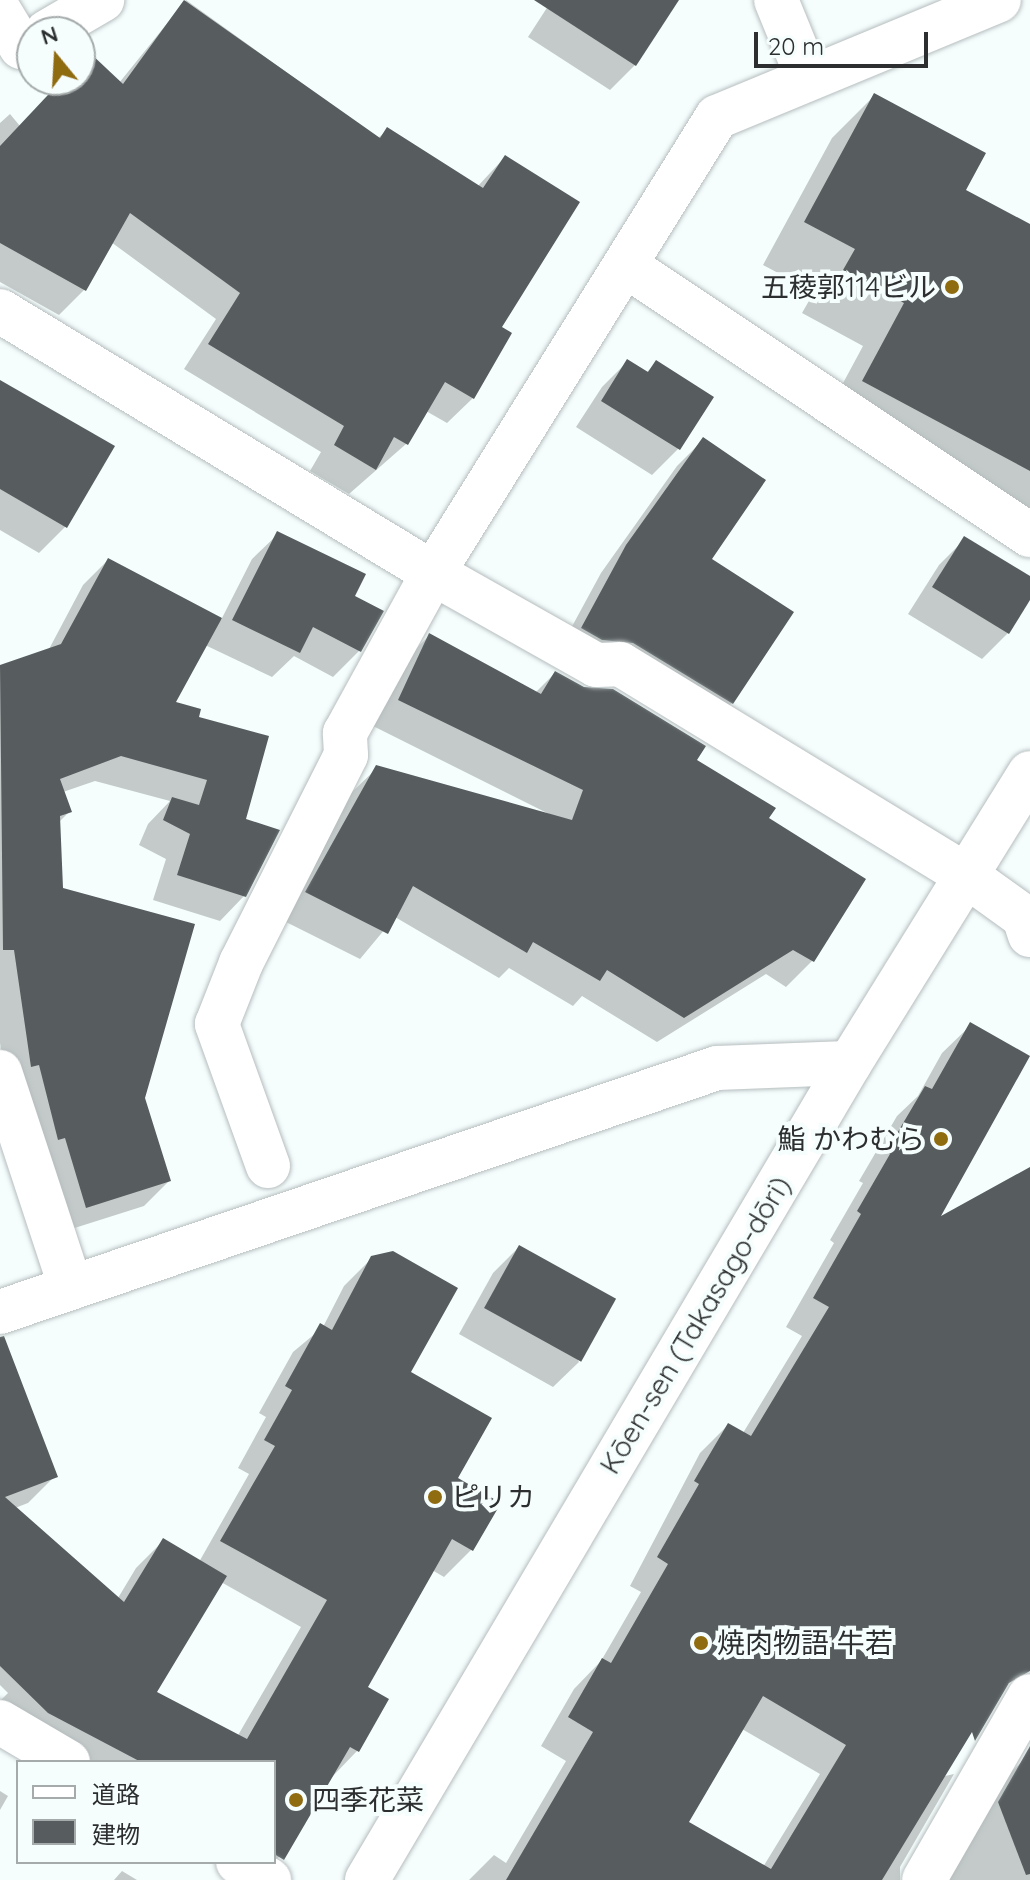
<!DOCTYPE html>
<html>
<head>
<meta charset="utf-8">
<style>
	body { margin:0 }
	#map { position:relative; width:1030px; height:1880px; overflow:hidden; background:#f5fdfd; font-family:Quicksand,"Noto Sans JP",sans-serif }
	div>[style] { position:absolute }
	.shadow>* { inset:0; background:#0003 }
	.building>* { inset:0; background:#575d5e; transform-origin:0 0 }
	.roads { filter:drop-shadow(0 0 2px #b6bdbe) drop-shadow(0 0 2px #b6bdbe) }
	.minor>* { height:44px; margin:-22px; padding:0 22px; transform-origin:22px; border-radius:22px; background:#fff }
	.tertiary>* { height:44px; margin:-22px; padding:0 22px; transform-origin:22px; border-radius:22px; background:#fff }
	.dots>* { width:22px; height:22px; translate:-50% -50%; box-sizing:border-box; border:4px solid #f5fdfd; border-radius:50% }
	span { translate:-50% -50%; white-space:nowrap; text-align:center; line-height:1.15; -webkit-text-stroke:8px #f5fdfd; paint-order:stroke }
	.poi-label { font-size:28px; color:#2c2e2f }
	.right { translate:-100% -50%; text-align:right }
	.left { translate:0 -50%; text-align:left }
	.street-label { font-size:28px; color:#2c2e2f }
	.legend { position:absolute; left:16px; top:1760px; width:260px; height:104px; box-sizing:border-box; background:#f5fdfd; border:2px solid #a5aaab; margin:0; padding:10px 14px; list-style:none; font-size:24px; color:#2c2e2f }
	.legend li { display:flex; align-items:center; gap:16px; height:40px }
	.legend b { width:40px; border:2px solid #a5aaab }
	.north { position:absolute; left:16px; top:16px; width:80px; height:80px; box-sizing:border-box; background:#f5fdfd; border:2px solid #a5aaab; border-radius:50%; rotate:342deg; font-size:22px; font-weight:700; line-height:32px; text-align:center; color:#2c2e2f }
	.north::after { content:''; display:block; margin:auto; width:28px; height:36px; background:#906c11; clip-path:polygon(50% 0,100% 100%,50% 72%,0 100%) }
	.scale { position:absolute; left:754px; top:32px; width:174px; height:36px; box-sizing:border-box; border:4px solid #2c2e2f; border-top:0; padding-left:10px; font-size:24px; line-height:28px; white-space:nowrap; color:#2c2e2f; -webkit-text-stroke:6px #f5fdfd; paint-order:stroke }
</style>
</head>
<body>
<div id="map">
	<div class="shadow">
		<i style="clip-path:polygon(186px 0,378px 138px,388px 130px,477px 187px,505px 157px,499px 328px,473px 398px,447px 423px,426px 411px,406px 444px,349px 494px,310px 471px,321px 452px,184px 369px,216px 319px,111px 242px,84px 290px,59px 315px,0 282px,0 123px,10px 114px,20px 126px,63px 80px,80px 80px,80px 63px,119px 83px)"></i>
		<i style="clip-path:polygon(552px 0,677px 0,635px 65px,610px 90px,528px 37px)"></i>
		<i style="clip-path:polygon(875px 95px,964px 190px,1030px 226px,1030px 536px,821px 424px,863px 346px,802px 313px,814px 292px,763px 265px,832px 138px)"></i>
		<i style="clip-path:polygon(628px 361px,646px 373px,656px 363px,678px 449px,652px 475px,576px 427px,602px 387px)"></i>
		<i style="clip-path:polygon(0 393px,112px 447px,65px 527px,39px 553px,0 530px)"></i>
		<i style="clip-path:polygon(703px 440px,710px 559px,732px 703px,706px 729px,557px 654px,601px 573px,677px 466px)"></i>
		<i style="clip-path:polygon(278px 534px,352px 597px,359px 651px,333px 677px,294px 656px,272px 677px,205px 645px,173px 703px,197px 718px,243px 821px,245px 895px,220px 921px,153px 900px,166px 859px,139px 845px,148px 824px,170px 801px,95px 781px,63px 792px,70px 811px,58px 823px,62px 890px,143px 1098px,169px 1181px,144px 1206px,62px 1232px,7px 1090px,0 1043px,0 667px,48px 651px,83px 585px,108px 560px,221px 620px,252px 559px)"></i>
		<i style="clip-path:polygon(965px 539px,1030px 578px,1030px 596px,1008px 633px,982px 659px,908px 614px,939px 565px)"></i>
		<i style="clip-path:polygon(429px 636px,535px 693px,555px 673px,694px 761px,766px 819px,864px 880px,812px 961px,786px 987px,766px 974px,657px 1042px,582px 996px,573px 1006px,509px 968px,499px 978px,395px 917px,360px 959px,280px 919px,350px 794px,377px 768px,555px 817px,373px 726px,403px 661px)"></i>
		<i style="clip-path:polygon(evenodd,971px 1025px,935px 1221px,1030px 1170px,1030px 1614px,936px 1778px,954px 1774px,900px 1867px,900px 1880px,469px 1880px,494px 1855px,506px 1863px,566px 1761px,541px 1746px,574px 1689px,601px 1661px,641px 1592px,630px 1586px,700px 1453px,728px 1425px,743px 1433px,802px 1336px,786px 1327px,834px 1243px,830px 1240px,863px 1183px,859px 1181px,897px 1116px,918px 1096px,942px 1053px,971px 1025px,742px 1729px,820px 1774px,763px 1867px,686px 1822px,742px 1729px)"></i>
		<i style="clip-path:polygon(519px 1247px,579px 1362px,553px 1387px,459px 1334px,493px 1273px)"></i>
		<i style="clip-path:polygon(evenodd,372px 1258px,408px 1373px,455px 1479px,471px 1550px,444px 1577px,432px 1570px,365px 1688px,386px 1700px,357px 1751px,331px 1778px,290px 1846px,274px 1862px,274px 1762px,62px 1762px,0 1701px,8px 1693px,0 1685px,0 1390px,55px 1476px,28px 1503px,15px 1508px,118px 1598px,136px 1568px,163px 1541px,199px 1562px,249px 1474px,238px 1468px,266px 1417px,259px 1413px,293px 1352px,323px 1327px,344px 1286px,372px 1258px,221px 1582px,301px 1627px,237px 1737px,154px 1692px,221px 1582px)"></i>
		<i style="clip-path:polygon(1030px 1754px,1030px 1880px,942px 1880px,998px 1784px)"></i>
		<i style="clip-path:polygon(0 1791px,8px 1796px,0 1810px)"></i>
		<i style="clip-path:polygon(122px 1871px,137px 1880px,114px 1880px)"></i>
	</div>
	<div class="building">
		<i style="clip-path:polygon(184px 0,380px 138px,387px 127px,483px 188px,505px 155px,580px 202px,502px 327px,512px 333px,474px 399px,445px 382px,408px 445px,394px 437px,376px 470px,334px 445px,344px 426px,208px 344px,240px 293px,130px 213px,86px 291px,0 243px,0 146px,62px 80px,80px 80px,80px 61px,89px 52px,123px 84px)"></i>
		<i style="clip-path:polygon(534px 0,679px 0,636px 66px)"></i>
		<i style="clip-path:polygon(874px 93px,986px 153px,966px 190px,1030px 224px,1030px 471px,862px 381px,904px 303px,843px 270px,855px 249px,804px 222px)"></i>
		<i style="clip-path:polygon(627px 359px,648px 372px,656px 360px,714px 397px,680px 450px,601px 401px)"></i>
		<i style="clip-path:polygon(0 380px,115px 446px,67px 528px,0 489px)"></i>
		<i style="clip-path:polygon(703px 437px,766px 480px,712px 559px,794px 612px,733px 704px,633px 643px,602px 640px,581px 628px,626px 545px)"></i>
		<i style="clip-path:polygon(277px 531px,366px 574px,355px 596px,384px 611px,361px 652px,313px 627px,300px 653px,232px 620px)"></i>
		<i style="clip-path:polygon(964px 536px,1030px 576px,1030px 600px,1009px 634px,932px 587px)"></i>
		<i style="clip-path:polygon(108px 558px,222px 618px,176px 702px,201px 709px,199px 717px,269px 736px,246px 819px,280px 830px,246px 897px,177px 875px,190px 834px,163px 820px,172px 797px,199px 805px,207px 780px,121px 756px,60px 779px,72px 812px,60px 816px,63px 888px,195px 924px,145px 1098px,171px 1181px,86px 1208px,65px 1138px,58px 1140px,39px 1065px,31px 1067px,14px 950px,3px 950px,0 665px,61px 644px)"></i>
		<i style="clip-path:polygon(429px 633px,541px 694px,555px 671px,584px 687px,613px 689px,706px 746px,697px 760px,776px 808px,769px 818px,866px 879px,814px 962px,793px 950px,684px 1018px,607px 970px,600px 981px,533px 942px,527px 953px,413px 886px,388px 934px,305px 892px,376px 765px,572px 820px,583px 790px,398px 700px)"></i>
		<i style="clip-path:polygon(evenodd,970px 1022px,1030px 1056px,941px 1216px,1030px 1167px,1030px 1671px,1009px 1683px,975px 1741px,972px 1732px,882px 1880px,506px 1880px,593px 1732px,568px 1717px,602px 1658px,611px 1663px,668px 1564px,657px 1557px,699px 1484px,694px 1481px,728px 1423px,751px 1436px,829px 1307px,813px 1298px,861px 1214px,857px 1211px,890px 1154px,886px 1152px,925px 1086px,932px 1089px,970px 1022px,763px 1696px,846px 1745px,771px 1869px,689px 1822px,763px 1696px)"></i>
		<i style="left:519px;top:1245px;width:111px;height:72px;rotate:29deg"></i>
		<i style="clip-path:polygon(393px 1251px,458px 1288px,411px 1372px,492px 1418px,458px 1478px,501px 1503px,473px 1551px,452px 1539px,368px 1687px,389px 1699px,359px 1752px,350px 1747px,284px 1860px,274px 1854px,274px 1762px,141px 1762px,48px 1713px,0 1666px,0 1337px,4px 1336px,58px 1477px,5px 1497px,124px 1602px,163px 1538px,227px 1576px,157px 1692px,247px 1739px,327px 1600px,220px 1541px,275px 1446px,264px 1440px,292px 1390px,285px 1386px,320px 1323px,332px 1330px,371px 1256px)"></i>
		<i style="clip-path:polygon(1030px 1746px,1030px 1874px,1026px 1875px,998px 1802px)"></i>
	</div>
	<div class="roads">
		<div class="minor">
			<i style="left:776px;top:0;width:82px;rotate:67.8deg"></i>
			<i style="left:0;top:12px;width:41px;rotate:59deg"></i>
			<i style="left:47px;top:32px;width:64px;rotate:-30.2deg"></i>
			<i style="left:625px;top:265px;width:487px;rotate:33.7deg"></i>
			<i style="left:0;top:311px;width:506px;rotate:31.18deg"></i>
			<i style="left:433px;top:573px;width:187px;rotate:29.4deg"></i>
			<i style="left:596px;top:665px;width:24px;rotate:-2deg"></i>
			<i style="left:620px;top:664px;width:407px;rotate:31.4deg"></i>
			<i style="left:967px;top:876px;width:70px;rotate:35.7deg"></i>
			<i style="left:1024px;top:917px;width:19px;rotate:72deg"></i>
			<i style="left:0;top:1072px;width:227px;rotate:71.8deg"></i>
			<i style="left:268px;top:1166px;width:151px;rotate:-109.8deg"></i>
			<i style="left:217px;top:1024px;width:66px;rotate:-68.5deg"></i>
			<i style="left:241px;top:963px;width:233px;rotate:-63.2deg"></i>
			<i style="left:346px;top:755px;width:22px;rotate:-93deg"></i>
			<i style="left:345px;top:733px;width:183px;rotate:-61.2deg"></i>
			<i style="left:433px;top:573px;width:537px;rotate:-58.09deg"></i>
			<i style="left:717px;top:117px;width:305px;rotate:-22.5deg"></i>
			<i style="left:0;top:1722px;width:79px;rotate:30.5deg"></i>
			<i style="left:238px;top:1862px;width:36px;rotate:30deg"></i>
			<i style="left:924px;top:1880px;width:212px;rotate:-60.1deg"></i>
		</div>
		<div class="tertiary">
			<i style="left:0;top:1312px;width:757px;rotate:-18.79deg"></i>
			<i style="left:717px;top:1068px;width:133px;rotate:-2.2deg"></i>
			<i style="left:367px;top:1880px;width:949px;rotate:-59.41deg"></i>
			<i style="left:850px;top:1063px;width:341px;rotate:-58.2deg"></i>
		</div>
	</div>
	<div class="dots">
		<i style="left:952px;top:287px;background:#906c11"></i>
		<i style="left:941px;top:1139px;background:#906c11"></i>
		<i style="left:435px;top:1497px;background:#906c11"></i>
		<i style="left:701px;top:1643px;background:#906c11"></i>
		<i style="left:296px;top:1800px;background:#906c11"></i>
	</div>
	<div class="poi-label">
		<span class="right" style="left:936px;top:287px">五稜郭114ビル</span>
		<span class="right" style="left:925px;top:1139px">鮨 かわむら</span>
		<span class="left" style="left:451px;top:1497px">ピリカ</span>
		<span class="left" style="left:717px;top:1643px">焼肉物語 牛若</span>
		<span class="left" style="left:312px;top:1800px">四季花菜</span>
	</div>
	<div class="street-label">
		<span style="left:695px;top:1325px;rotate:-59deg">Kōen-sen (Takasago-dōri)</span>
	</div>
	<ul class="legend">
	<li><b style="height:10px;background:#fff"></b>道路</li>
	<li><b style="height:22px;background:#575d5e"></b>建物</li>
	</ul>
	<div class="north">N</div>
	<div class="scale">20 m</div>
</div>
</body>
</html>
